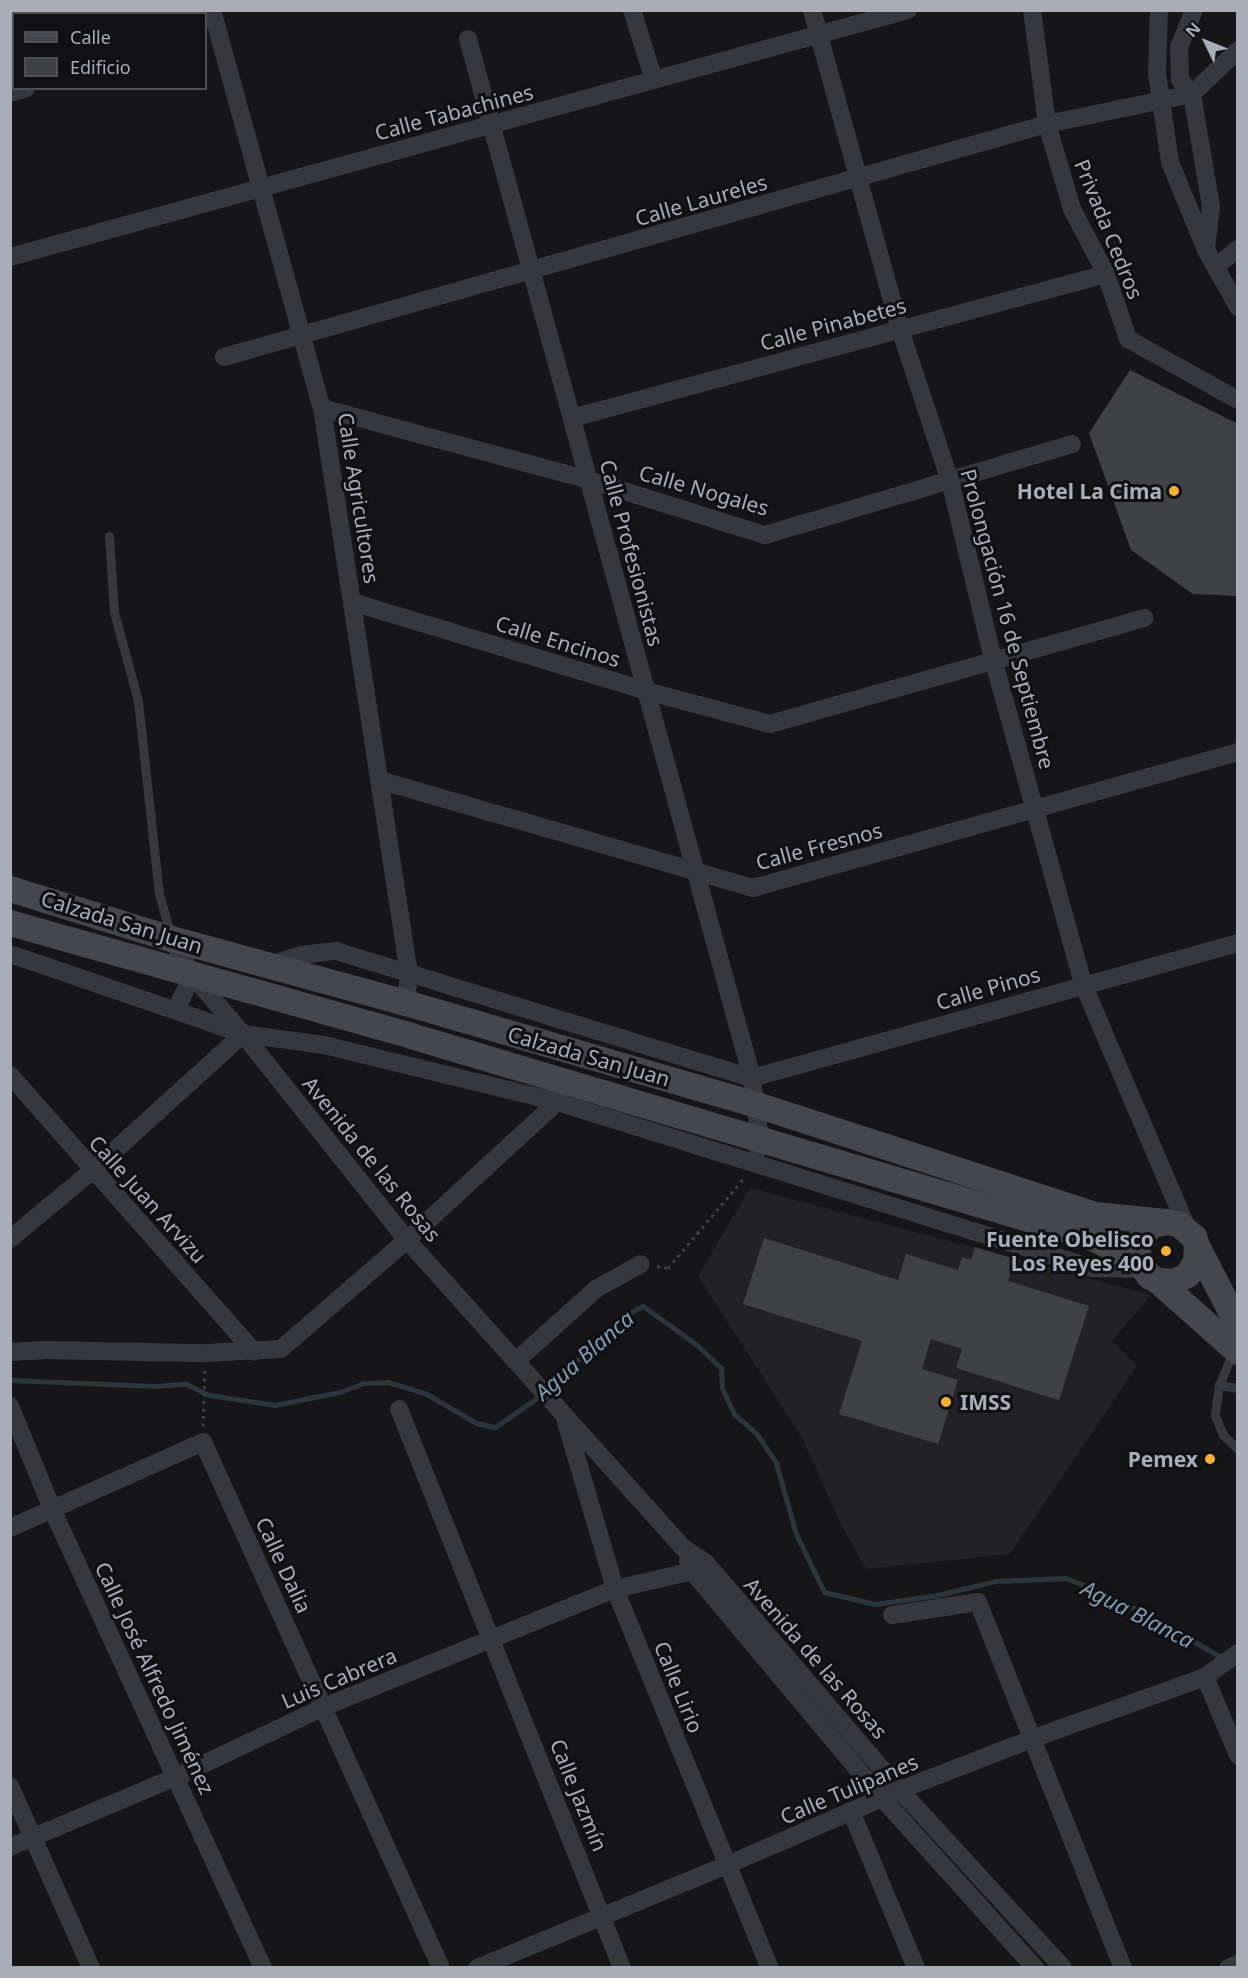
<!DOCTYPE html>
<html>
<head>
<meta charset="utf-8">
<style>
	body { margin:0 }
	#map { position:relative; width:1248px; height:1978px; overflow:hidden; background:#161618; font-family:"Noto Sans",sans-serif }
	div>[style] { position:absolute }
	.built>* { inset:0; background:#222225 }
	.stream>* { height:5px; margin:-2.5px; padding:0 2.5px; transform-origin:2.5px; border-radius:2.5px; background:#2c353c }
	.building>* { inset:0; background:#404145 }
	.path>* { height:3px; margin-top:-1.5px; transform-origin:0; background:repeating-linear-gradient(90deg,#3d3f44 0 3px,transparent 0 7.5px) }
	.lane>* { height:9px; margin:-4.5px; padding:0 4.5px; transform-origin:4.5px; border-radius:4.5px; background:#37383d }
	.street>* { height:18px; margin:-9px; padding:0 9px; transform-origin:9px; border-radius:9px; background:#37383d }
	.secondary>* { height:26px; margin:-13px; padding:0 13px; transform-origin:13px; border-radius:13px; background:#45474d }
	.dots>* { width:16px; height:16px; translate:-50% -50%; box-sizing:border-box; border:3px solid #111113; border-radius:50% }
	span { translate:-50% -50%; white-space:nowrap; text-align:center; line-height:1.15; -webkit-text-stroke:6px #111113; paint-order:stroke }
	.street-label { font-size:21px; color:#a8adb8 }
	.poi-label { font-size:21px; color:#a8adb8; font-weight:700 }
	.right { translate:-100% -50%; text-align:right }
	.left { translate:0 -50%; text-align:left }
	.water-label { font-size:22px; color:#7f9bb3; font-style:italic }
	.frame { position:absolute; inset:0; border:12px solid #a8adb8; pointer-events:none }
	.legend { position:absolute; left:12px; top:12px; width:195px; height:78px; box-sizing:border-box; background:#111113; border:2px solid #4d4f55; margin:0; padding:8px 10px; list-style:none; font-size:18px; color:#a8adb8 }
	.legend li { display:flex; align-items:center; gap:12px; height:30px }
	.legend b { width:30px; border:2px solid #4d4f55 }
	.north { position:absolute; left:1176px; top:12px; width:60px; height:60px; -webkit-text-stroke:4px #111113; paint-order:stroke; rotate:313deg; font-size:16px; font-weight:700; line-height:24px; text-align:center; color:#a8adb8 }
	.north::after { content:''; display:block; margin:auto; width:21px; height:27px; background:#a8adb8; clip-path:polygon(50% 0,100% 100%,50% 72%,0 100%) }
</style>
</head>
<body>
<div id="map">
	<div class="built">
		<i style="clip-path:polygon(750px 1188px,1151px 1295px,1112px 1341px,1137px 1366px,1010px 1554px,866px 1569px,842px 1526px,802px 1438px,698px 1276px)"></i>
	</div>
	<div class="stream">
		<i style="left:10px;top:1380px;width:144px;rotate:2.4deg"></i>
		<i style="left:154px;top:1386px;width:32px;rotate:-4deg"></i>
		<i style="left:186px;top:1384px;width:25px;rotate:26deg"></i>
		<i style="left:209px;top:1395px;width:67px;rotate:8.6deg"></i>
		<i style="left:275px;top:1405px;width:66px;rotate:-11.3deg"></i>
		<i style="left:340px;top:1392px;width:25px;rotate:-21deg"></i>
		<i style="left:363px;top:1383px;width:25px;rotate:-2deg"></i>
		<i style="left:388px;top:1382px;width:39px;rotate:17deg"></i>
		<i style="left:425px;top:1393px;width:59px;rotate:30.5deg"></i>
		<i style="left:476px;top:1423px;width:19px;rotate:12deg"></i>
		<i style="left:495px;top:1427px;width:55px;rotate:-34.6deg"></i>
		<i style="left:540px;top:1396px;width:115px;rotate:-43.9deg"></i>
		<i style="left:623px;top:1316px;width:22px;rotate:-27deg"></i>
		<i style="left:643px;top:1306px;width:67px;rotate:35.8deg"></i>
		<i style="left:697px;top:1345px;width:33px;rotate:44deg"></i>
		<i style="left:721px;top:1368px;width:20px;rotate:87deg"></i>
		<i style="left:722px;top:1388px;width:29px;rotate:65deg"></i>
		<i style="left:734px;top:1414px;width:29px;rotate:41deg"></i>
		<i style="left:756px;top:1433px;width:36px;rotate:56deg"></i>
		<i style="left:776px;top:1463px;width:74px;rotate:74.3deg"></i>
		<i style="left:796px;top:1534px;width:64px;rotate:64.2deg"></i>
		<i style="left:824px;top:1592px;width:52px;rotate:13.2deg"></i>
		<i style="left:875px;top:1604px;width:64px;rotate:-8.1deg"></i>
		<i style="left:938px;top:1595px;width:60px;rotate:-13.6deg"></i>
		<i style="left:996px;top:1581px;width:70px;rotate:-2.5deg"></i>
		<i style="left:1066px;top:1578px;width:49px;rotate:21.4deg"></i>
		<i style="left:1112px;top:1596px;width:127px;rotate:29.2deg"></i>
	</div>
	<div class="building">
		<i style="clip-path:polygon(1130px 370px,1238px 424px,1238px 596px,1193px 594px,1131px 550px,1089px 433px)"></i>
		<i style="clip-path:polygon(764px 1238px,898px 1280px,906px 1254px,958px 1270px,962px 1257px,971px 1260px,975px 1247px,1015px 1259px,1008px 1281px,1089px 1306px,1059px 1400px,956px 1368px,962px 1349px,931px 1339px,922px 1369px,958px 1380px,938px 1444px,839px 1414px,862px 1341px,743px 1304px)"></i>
	</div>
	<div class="path">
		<i style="left:657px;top:1266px;width:11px;rotate:10deg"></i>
		<i style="left:668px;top:1268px;width:118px;rotate:-49.8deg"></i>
		<i style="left:203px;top:1426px;width:57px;rotate:-88deg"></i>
	</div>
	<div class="lane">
		<i style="left:109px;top:536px;width:76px;rotate:86.2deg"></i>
		<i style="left:114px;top:612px;width:92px;rotate:74.9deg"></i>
		<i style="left:138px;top:701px;width:194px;rotate:83.8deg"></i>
		<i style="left:159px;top:894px;width:44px;rotate:74.1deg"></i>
		<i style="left:1233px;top:1351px;width:37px;rotate:112deg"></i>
		<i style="left:1219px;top:1385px;width:30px;rotate:98deg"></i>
		<i style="left:1215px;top:1415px;width:22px;rotate:68deg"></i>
		<i style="left:1223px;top:1435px;width:21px;rotate:43deg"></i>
		<i style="left:1219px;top:1385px;width:19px;rotate:9deg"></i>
	</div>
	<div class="street">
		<i style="left:212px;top:10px;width:413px;rotate:74.6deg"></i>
		<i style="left:322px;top:408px;width:573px;rotate:81.26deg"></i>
		<i style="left:409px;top:974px;width:29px;rotate:96deg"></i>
		<i style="left:632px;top:10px;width:73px;rotate:72.6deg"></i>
		<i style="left:812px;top:10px;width:331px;rotate:74.6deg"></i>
		<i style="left:900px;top:329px;width:160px;rotate:71.8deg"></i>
		<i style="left:950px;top:481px;width:183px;rotate:76.4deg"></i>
		<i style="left:993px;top:659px;width:337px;rotate:74.5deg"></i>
		<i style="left:1083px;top:984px;width:267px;rotate:66.9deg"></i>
		<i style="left:1032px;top:10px;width:115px;rotate:82.5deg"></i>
		<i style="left:1047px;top:124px;width:89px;rotate:73.6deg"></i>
		<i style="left:1072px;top:209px;width:73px;rotate:62.4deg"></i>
		<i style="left:1106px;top:274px;width:69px;rotate:71.3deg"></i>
		<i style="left:1128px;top:339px;width:126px;rotate:29deg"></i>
		<i style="left:1159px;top:10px;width:63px;rotate:91.8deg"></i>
		<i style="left:1157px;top:73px;width:90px;rotate:81.7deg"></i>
		<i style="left:1170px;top:162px;width:95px;rotate:67.8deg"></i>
		<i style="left:1194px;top:10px;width:40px;rotate:112deg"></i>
		<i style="left:1179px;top:47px;width:33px;rotate:88deg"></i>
		<i style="left:1180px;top:80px;width:18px;rotate:49deg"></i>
		<i style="left:1192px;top:94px;width:114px;rotate:80.4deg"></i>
		<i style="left:1211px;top:206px;width:44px;rotate:96.5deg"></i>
		<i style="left:1206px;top:250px;width:65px;rotate:60.7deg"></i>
		<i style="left:468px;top:39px;width:1077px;rotate:74.71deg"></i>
		<i style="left:752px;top:1078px;width:62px;rotate:82.5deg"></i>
		<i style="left:760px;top:1139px;width:11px;rotate:100deg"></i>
		<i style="left:10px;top:93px;width:17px;rotate:-17deg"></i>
		<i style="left:10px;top:257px;width:931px;rotate:-15.38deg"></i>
		<i style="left:1216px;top:266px;width:28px;rotate:-38deg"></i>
		<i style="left:224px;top:357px;width:855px;rotate:-15.81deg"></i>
		<i style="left:1047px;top:124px;width:148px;rotate:-11.7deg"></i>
		<i style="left:1192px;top:94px;width:64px;rotate:-43.7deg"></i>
		<i style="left:322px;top:408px;width:277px;rotate:15.1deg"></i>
		<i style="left:589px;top:480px;width:184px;rotate:17.4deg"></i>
		<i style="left:765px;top:535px;width:320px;rotate:-16.5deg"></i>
		<i style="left:572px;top:418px;width:553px;rotate:-15.09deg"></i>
		<i style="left:352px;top:602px;width:307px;rotate:16.8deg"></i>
		<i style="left:646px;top:691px;width:128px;rotate:14.9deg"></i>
		<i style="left:770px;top:724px;width:389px;rotate:-15.8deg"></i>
		<i style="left:379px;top:780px;width:389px;rotate:16.1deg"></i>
		<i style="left:753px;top:888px;width:504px;rotate:-15.66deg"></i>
		<i style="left:172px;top:939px;width:41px;rotate:60.9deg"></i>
		<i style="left:192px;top:975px;width:78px;rotate:49.2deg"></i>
		<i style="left:243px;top:1034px;width:263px;rotate:51.5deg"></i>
		<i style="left:407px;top:1240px;width:414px;rotate:48.1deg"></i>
		<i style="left:683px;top:1548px;width:27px;rotate:33deg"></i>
		<i style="left:706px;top:1563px;width:299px;rotate:49.5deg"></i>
		<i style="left:900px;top:1790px;width:241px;rotate:47.5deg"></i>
		<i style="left:10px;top:954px;width:246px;rotate:18.9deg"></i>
		<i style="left:243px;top:1034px;width:82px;rotate:7.7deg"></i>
		<i style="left:324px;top:1045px;width:240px;rotate:13.7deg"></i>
		<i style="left:557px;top:1102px;width:560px;rotate:17.24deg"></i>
		<i style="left:1092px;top:1268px;width:50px;rotate:1.1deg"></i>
		<i style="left:269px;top:965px;width:34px;rotate:-17deg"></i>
		<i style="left:302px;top:955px;width:34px;rotate:-7deg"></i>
		<i style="left:336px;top:951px;width:435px;rotate:17deg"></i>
		<i style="left:176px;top:1010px;width:38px;rotate:-65deg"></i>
		<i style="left:10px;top:1075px;width:369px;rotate:48.6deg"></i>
		<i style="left:752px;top:1078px;width:504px;rotate:-15.52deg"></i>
		<i style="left:10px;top:1239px;width:107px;rotate:-39.7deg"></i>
		<i style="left:92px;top:1171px;width:204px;rotate:-42.2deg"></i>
		<i style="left:10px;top:1352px;width:33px;rotate:-3deg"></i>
		<i style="left:43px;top:1350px;width:163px;rotate:1.1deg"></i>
		<i style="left:206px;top:1353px;width:75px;rotate:-3.1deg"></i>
		<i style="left:281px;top:1349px;width:167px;rotate:-40.9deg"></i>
		<i style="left:407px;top:1240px;width:204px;rotate:-42.6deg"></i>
		<i style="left:557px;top:1102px;width:8px;rotate:-76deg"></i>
		<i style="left:516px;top:1361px;width:108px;rotate:-42deg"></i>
		<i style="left:596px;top:1289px;width:51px;rotate:-29.1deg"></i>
		<i style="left:10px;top:1406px;width:111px;rotate:67.8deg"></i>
		<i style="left:52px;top:1509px;width:505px;rotate:65.31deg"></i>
		<i style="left:399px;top:1409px;width:602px;rotate:68.25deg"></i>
		<i style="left:566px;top:1422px;width:174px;rotate:73.6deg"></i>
		<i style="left:615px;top:1589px;width:409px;rotate:67.8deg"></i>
		<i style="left:10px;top:1528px;width:211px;rotate:-24deg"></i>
		<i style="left:203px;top:1442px;width:577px;rotate:65.65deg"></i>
		<i style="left:688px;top:1560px;width:19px;rotate:62deg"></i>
		<i style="left:697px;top:1577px;width:288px;rotate:50.1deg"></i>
		<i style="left:882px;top:1798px;width:229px;rotate:48deg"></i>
		<i style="left:892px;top:1615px;width:87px;rotate:-8.6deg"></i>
		<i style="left:978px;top:1602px;width:394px;rotate:68.4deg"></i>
		<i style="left:1205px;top:1677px;width:85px;rotate:67.1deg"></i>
		<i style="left:10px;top:1786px;width:199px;rotate:66deg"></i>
		<i style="left:851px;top:1811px;width:170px;rotate:67.5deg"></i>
		<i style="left:10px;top:1847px;width:180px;rotate:-22.9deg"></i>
		<i style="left:176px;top:1777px;width:164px;rotate:-25.3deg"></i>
		<i style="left:324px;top:1707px;width:314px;rotate:-22.1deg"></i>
		<i style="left:615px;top:1589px;width:80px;rotate:-13deg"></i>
		<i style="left:693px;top:1571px;width:15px;rotate:-32deg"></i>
		<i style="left:477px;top:1968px;width:270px;rotate:-22.4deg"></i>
		<i style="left:727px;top:1865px;width:189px;rotate:-23.4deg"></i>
		<i style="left:900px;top:1790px;width:144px;rotate:-21.2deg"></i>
		<i style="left:1034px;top:1738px;width:182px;rotate:-19.6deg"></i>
		<i style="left:1205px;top:1677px;width:41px;rotate:-36deg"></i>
		<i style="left:1228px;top:1968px;width:11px;rotate:-22deg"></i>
	</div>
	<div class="secondary">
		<i style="left:10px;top:889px;width:170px;rotate:17.2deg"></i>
		<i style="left:172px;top:939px;width:243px;rotate:15.3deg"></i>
		<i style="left:406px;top:1003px;width:362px;rotate:16.2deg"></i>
		<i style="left:754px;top:1104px;width:360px;rotate:18deg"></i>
		<i style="left:1096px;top:1215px;width:70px;rotate:5.7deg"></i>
		<i style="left:1166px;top:1222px;width:12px;rotate:9deg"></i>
		<i style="left:1178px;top:1224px;width:21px;rotate:39deg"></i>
		<i style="left:1194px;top:1237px;width:9px;rotate:72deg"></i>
		<i style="left:1197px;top:1246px;width:16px;rotate:94deg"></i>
		<i style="left:1196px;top:1262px;width:15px;rotate:122deg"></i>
		<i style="left:1188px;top:1275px;width:16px;rotate:153deg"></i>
		<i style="left:1174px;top:1282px;width:16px;rotate:-176deg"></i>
		<i style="left:1158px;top:1281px;width:10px;rotate:-151deg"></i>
		<i style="left:1149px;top:1276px;width:19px;rotate:-125deg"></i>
		<i style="left:1138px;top:1260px;width:14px;rotate:-90deg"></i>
		<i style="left:1138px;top:1246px;width:13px;rotate:-67deg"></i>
		<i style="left:1143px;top:1234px;width:13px;rotate:-42deg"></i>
		<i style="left:1153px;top:1225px;width:13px;rotate:-13deg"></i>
		<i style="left:10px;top:923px;width:417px;rotate:15.7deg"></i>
		<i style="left:411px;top:1036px;width:710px;rotate:16.52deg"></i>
		<i style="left:1092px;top:1238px;width:51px;rotate:25.6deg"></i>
		<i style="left:1197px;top:1246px;width:89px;rotate:62.6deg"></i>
		<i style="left:1158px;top:1281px;width:107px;rotate:41.6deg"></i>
	</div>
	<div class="dots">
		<i style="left:1174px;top:491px;background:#f2b134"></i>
		<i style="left:1166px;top:1251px;background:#f2b134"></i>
		<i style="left:946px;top:1402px;background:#f2b134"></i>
		<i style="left:1210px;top:1459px;background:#f2b134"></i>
	</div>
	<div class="street-label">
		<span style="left:454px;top:112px;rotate:-15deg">Calle Tabachines</span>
		<span style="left:701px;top:200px;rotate:-16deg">Calle Laureles</span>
		<span style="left:1109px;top:229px;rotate:68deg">Privada Cedros</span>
		<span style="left:833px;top:324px;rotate:-15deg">Calle Pinabetes</span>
		<span style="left:704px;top:490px;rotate:16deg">Calle Nogales</span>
		<span style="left:359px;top:498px;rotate:81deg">Calle Agricultores</span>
		<span style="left:632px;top:553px;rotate:75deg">Calle Profesionistas</span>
		<span style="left:1008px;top:619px;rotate:75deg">Prolongación 16 de Septiembre</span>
		<span style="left:558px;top:641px;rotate:17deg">Calle Encinos</span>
		<span style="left:819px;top:846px;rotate:-15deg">Calle Fresnos</span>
		<span style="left:122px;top:922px;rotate:17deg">Calzada San Juan</span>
		<span style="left:988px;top:988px;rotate:-16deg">Calle Pinos</span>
		<span style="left:589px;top:1056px;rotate:16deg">Calzada San Juan</span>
		<span style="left:372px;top:1159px;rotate:51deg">Avenida de las Rosas</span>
		<span style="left:148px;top:1199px;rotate:48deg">Calle Juan Arvizu</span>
		<span style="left:284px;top:1565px;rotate:65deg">Calle Dalia</span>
		<span style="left:816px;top:1658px;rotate:49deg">Avenida de las Rosas</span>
		<span style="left:155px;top:1678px;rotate:65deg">Calle José Alfredo Jiménez</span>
		<span style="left:339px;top:1678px;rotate:-23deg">Luis Cabrera</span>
		<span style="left:679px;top:1687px;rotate:68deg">Calle Lirio</span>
		<span style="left:849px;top:1789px;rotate:-23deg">Calle Tulipanes</span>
		<span style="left:579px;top:1795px;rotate:68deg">Calle Jazmín</span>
	</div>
	<div class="poi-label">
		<span class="right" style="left:1162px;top:491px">Hotel La Cima</span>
		<span class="right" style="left:1154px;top:1251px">Fuente Obelisco<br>Los Reyes 400</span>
		<span class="left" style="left:960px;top:1402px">IMSS</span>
		<span class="right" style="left:1198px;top:1459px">Pemex</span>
	</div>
	<div class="water-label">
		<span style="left:584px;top:1355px;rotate:-41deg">Agua Blanca</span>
		<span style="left:1138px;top:1614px;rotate:27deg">Agua Blanca</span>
	</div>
	<div class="frame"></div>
	<ul class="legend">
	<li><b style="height:8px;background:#45474d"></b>Calle</li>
	<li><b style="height:16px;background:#404145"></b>Edificio</li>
	</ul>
	<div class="north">N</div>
</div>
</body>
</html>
